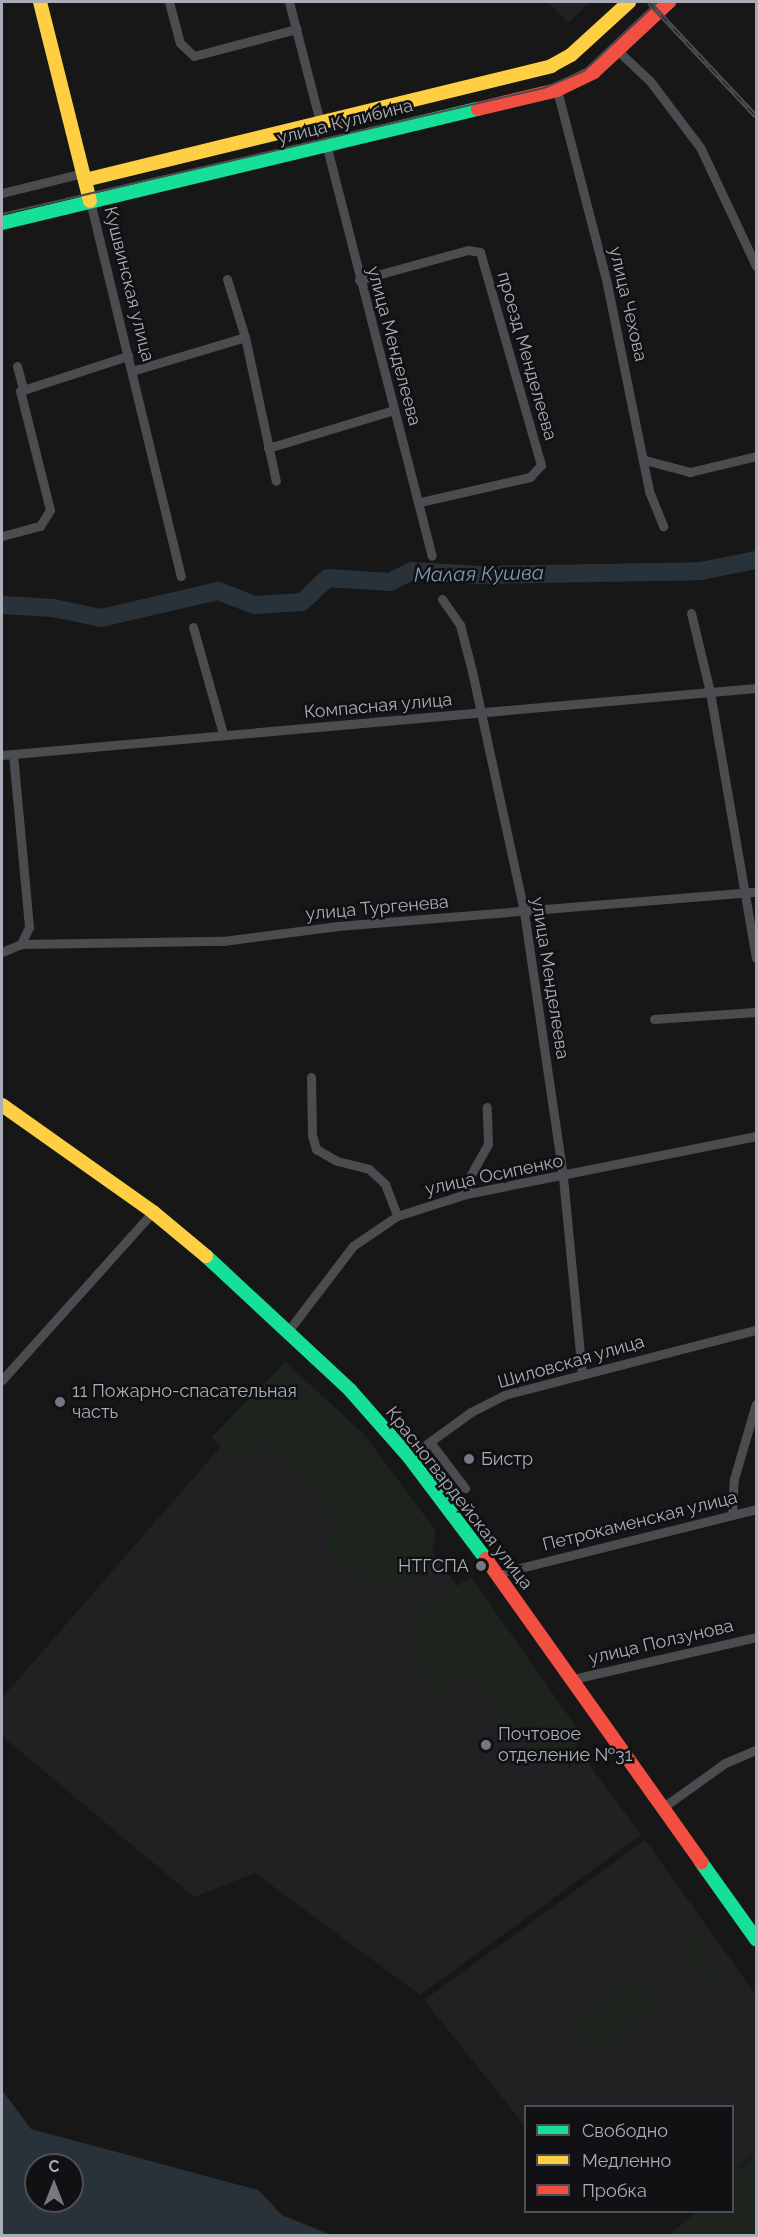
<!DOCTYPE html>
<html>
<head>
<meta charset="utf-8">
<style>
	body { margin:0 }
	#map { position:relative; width:758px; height:2237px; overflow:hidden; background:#171717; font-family:Raleway,sans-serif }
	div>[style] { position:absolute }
	.built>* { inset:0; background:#212123 }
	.green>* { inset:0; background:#1d241e; transform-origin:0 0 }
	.water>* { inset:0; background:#2a3239 }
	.river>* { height:18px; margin:-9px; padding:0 9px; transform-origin:9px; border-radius:9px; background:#2a3239 }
	.street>* { height:9px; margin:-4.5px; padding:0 4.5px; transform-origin:4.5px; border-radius:4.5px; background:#4b4c50 }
	.fast>* { height:14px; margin:-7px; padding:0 7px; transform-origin:7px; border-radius:7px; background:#16e098 }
	.slow>* { height:14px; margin:-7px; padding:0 7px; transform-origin:7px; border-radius:7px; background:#ffcf43 }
	.jam>* { height:14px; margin:-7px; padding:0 7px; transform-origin:7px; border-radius:7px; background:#f24e42 }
	.tram>* { height:1.5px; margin:-0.75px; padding:0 0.75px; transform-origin:0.75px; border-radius:0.75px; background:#4b4c4f }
	.rail>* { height:5px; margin-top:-2.5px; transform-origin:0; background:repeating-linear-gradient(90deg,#111113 0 9px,#4b4c4f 0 18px); box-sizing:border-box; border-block:2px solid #4b4c4f }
	.dots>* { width:16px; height:16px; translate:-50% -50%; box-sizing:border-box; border:3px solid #111113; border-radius:50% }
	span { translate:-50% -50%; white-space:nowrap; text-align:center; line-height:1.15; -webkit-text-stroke:5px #111113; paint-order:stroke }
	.street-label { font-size:18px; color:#a8adb8 }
	.poi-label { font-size:18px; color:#a8adb8 }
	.left { translate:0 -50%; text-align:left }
	.right { translate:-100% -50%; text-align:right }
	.water-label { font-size:20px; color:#7f9bb3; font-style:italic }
	.frame { position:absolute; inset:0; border:3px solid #a8adb8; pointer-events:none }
	.legend { position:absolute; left:524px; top:2105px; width:210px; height:108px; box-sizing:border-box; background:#111113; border:2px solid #4d4f55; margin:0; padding:8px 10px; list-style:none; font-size:18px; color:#a8adb8 }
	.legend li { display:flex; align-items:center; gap:12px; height:30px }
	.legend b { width:30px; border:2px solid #4d4f55 }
	.north { position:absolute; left:24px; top:2153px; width:60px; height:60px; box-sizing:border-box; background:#111113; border:2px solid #4d4f55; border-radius:50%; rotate:0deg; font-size:16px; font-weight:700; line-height:24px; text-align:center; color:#a8adb8 }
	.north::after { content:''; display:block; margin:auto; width:21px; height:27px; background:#757880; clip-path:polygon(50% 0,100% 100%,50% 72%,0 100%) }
</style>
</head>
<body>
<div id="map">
	<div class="built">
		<i style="clip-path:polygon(548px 2px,590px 2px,568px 23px)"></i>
		<i style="clip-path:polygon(276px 1383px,369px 1466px,641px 1835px,420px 1995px,255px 1873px,194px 1897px,2px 1736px,2px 1698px)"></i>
		<i style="clip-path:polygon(645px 1840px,756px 1995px,756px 2151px,733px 2174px,732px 2106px,526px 2106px,525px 2126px,424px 2000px)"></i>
	</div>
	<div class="green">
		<i style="clip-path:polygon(285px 1362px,364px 1434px,436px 1531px,429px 1569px,395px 1592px,354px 1574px,327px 1551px,330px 1522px,301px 1471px,266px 1450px,230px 1456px,212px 1437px)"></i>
		<i style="clip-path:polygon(471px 1577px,581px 1734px,567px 1765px,527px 1752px,469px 1674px,436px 1700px,411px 1644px,417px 1612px)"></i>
		<i style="clip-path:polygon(703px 1925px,714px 1986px,711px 1987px,678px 1942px)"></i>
		<i style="left:639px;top:1976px;width:38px;height:81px;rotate:55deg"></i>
		<i style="clip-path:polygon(756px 2153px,756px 2235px,669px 2235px,696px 2212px,732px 2212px,733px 2175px)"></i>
	</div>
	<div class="water">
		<i style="clip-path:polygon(evenodd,2px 2090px,31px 2129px,258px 2190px,282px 2215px,331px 2235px,2px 2235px,2px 2090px,36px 2165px,72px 2165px,72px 2201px,36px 2201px,36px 2165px)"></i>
	</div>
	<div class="river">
		<i style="left:2px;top:605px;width:51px;rotate:3.4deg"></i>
		<i style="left:53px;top:608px;width:49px;rotate:11.8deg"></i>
		<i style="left:101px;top:618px;width:120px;rotate:-13deg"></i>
		<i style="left:218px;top:591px;width:40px;rotate:21deg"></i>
		<i style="left:255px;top:605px;width:47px;rotate:-3.7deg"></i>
		<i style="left:302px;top:602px;width:35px;rotate:-43deg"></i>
		<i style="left:328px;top:578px;width:62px;rotate:3.7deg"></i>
		<i style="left:390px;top:582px;width:25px;rotate:-27deg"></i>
		<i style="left:412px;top:571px;width:68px;rotate:3.4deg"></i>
		<i style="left:480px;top:575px;width:221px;rotate:-1deg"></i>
		<i style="left:701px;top:571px;width:56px;rotate:-11.3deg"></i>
	</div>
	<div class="street">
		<i style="left:169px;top:2px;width:42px;rotate:75deg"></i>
		<i style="left:180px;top:43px;width:19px;rotate:43deg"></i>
		<i style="left:194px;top:56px;width:106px;rotate:-14.8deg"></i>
		<i style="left:289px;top:2px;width:124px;rotate:75.5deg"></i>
		<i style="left:618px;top:51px;width:44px;rotate:43.2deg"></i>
		<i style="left:650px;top:81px;width:83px;rotate:52.9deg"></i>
		<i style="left:700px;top:147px;width:132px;rotate:64.8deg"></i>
		<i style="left:557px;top:90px;width:200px;rotate:75.5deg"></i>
		<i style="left:607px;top:284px;width:211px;rotate:78.5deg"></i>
		<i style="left:649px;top:491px;width:38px;rotate:68deg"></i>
		<i style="left:326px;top:144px;width:425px;rotate:75.6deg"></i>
		<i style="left:2px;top:193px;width:83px;rotate:-13.9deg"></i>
		<i style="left:90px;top:201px;width:386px;rotate:76.4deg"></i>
		<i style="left:227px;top:279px;width:61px;rotate:72.8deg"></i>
		<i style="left:245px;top:337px;width:147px;rotate:77.9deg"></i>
		<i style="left:359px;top:280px;width:113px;rotate:-15.4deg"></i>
		<i style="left:468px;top:250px;width:12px;rotate:9deg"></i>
		<i style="left:480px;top:252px;width:222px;rotate:74deg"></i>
		<i style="left:541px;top:465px;width:16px;rotate:133deg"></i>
		<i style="left:530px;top:477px;width:113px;rotate:167.2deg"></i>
		<i style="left:17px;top:366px;width:23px;rotate:75deg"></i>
		<i style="left:132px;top:371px;width:118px;rotate:-16.7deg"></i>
		<i style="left:268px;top:448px;width:132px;rotate:-16.8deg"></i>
		<i style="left:645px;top:460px;width:47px;rotate:14.9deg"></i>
		<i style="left:690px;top:472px;width:68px;rotate:-13.6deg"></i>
		<i style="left:2px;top:536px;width:39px;rotate:-15deg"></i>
		<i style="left:40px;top:526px;width:19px;rotate:-58deg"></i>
		<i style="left:50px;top:510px;width:123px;rotate:-104.1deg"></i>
		<i style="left:20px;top:391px;width:114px;rotate:-18deg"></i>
		<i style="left:442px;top:599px;width:32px;rotate:55deg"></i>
		<i style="left:460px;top:625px;width:48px;rotate:75.4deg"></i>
		<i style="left:472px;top:671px;width:247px;rotate:77.8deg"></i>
		<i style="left:524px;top:912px;width:268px;rotate:81.6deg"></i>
		<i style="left:563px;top:1177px;width:197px;rotate:84.5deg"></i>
		<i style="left:691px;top:613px;width:81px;rotate:76.5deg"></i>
		<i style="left:710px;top:692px;width:270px;rotate:80.2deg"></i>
		<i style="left:193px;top:627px;width:111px;rotate:74.3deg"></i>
		<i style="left:13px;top:754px;width:174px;rotate:84.7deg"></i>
		<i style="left:29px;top:927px;width:19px;rotate:115deg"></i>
		<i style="left:2px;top:755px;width:757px;rotate:-5.08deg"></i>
		<i style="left:2px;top:952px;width:21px;rotate:-23deg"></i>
		<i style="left:21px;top:944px;width:202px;rotate:-0.9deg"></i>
		<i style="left:223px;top:941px;width:116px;rotate:-7.4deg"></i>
		<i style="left:338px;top:926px;width:419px;rotate:-4.7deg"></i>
		<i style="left:654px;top:1019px;width:102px;rotate:-3.9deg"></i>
		<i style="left:311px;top:1077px;width:58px;rotate:89deg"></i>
		<i style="left:312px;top:1135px;width:15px;rotate:74deg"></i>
		<i style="left:316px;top:1149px;width:24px;rotate:30deg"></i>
		<i style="left:337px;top:1161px;width:33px;rotate:14deg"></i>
		<i style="left:369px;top:1169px;width:22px;rotate:43deg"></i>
		<i style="left:385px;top:1184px;width:34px;rotate:69deg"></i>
		<i style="left:466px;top:1194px;width:14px;rotate:-82deg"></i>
		<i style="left:468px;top:1180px;width:41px;rotate:-60.9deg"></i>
		<i style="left:488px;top:1144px;width:37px;rotate:-92deg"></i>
		<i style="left:288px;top:1331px;width:107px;rotate:-52.6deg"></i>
		<i style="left:353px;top:1246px;width:53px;rotate:-34.3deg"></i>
		<i style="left:397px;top:1216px;width:72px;rotate:-17.7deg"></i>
		<i style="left:466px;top:1194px;width:296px;rotate:-11.3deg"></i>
		<i style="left:2px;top:1380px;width:226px;rotate:-48.1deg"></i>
		<i style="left:430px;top:1442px;width:58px;rotate:52.7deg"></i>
		<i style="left:409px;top:1457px;width:77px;rotate:-36deg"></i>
		<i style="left:471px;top:1412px;width:37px;rotate:-27deg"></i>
		<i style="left:504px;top:1395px;width:260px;rotate:-14.5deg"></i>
		<i style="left:732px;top:1514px;width:35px;rotate:-87deg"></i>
		<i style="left:734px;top:1479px;width:78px;rotate:-73.7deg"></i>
		<i style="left:496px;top:1574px;width:268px;rotate:-14deg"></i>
		<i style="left:573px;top:1679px;width:188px;rotate:-12.9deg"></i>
		<i style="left:662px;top:1808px;width:77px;rotate:-35.5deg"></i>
		<i style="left:725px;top:1763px;width:34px;rotate:-23deg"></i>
	</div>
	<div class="fast">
		<i style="left:2px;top:223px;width:489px;rotate:-13.5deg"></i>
		<i style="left:206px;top:1256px;width:197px;rotate:42.9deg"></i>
		<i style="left:350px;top:1390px;width:89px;rotate:48.6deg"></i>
		<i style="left:409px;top:1457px;width:128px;rotate:53deg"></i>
		<i style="left:701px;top:1862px;width:95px;rotate:54.5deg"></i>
	</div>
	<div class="slow">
		<i style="left:40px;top:2px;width:205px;rotate:75.9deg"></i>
		<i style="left:85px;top:180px;width:480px;rotate:-13.7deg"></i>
		<i style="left:551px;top:66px;width:23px;rotate:-29deg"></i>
		<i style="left:571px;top:55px;width:79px;rotate:-42.4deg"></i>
		<i style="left:2px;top:1105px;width:185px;rotate:35.3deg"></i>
		<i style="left:153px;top:1212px;width:69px;rotate:39.7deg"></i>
	</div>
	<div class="jam">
		<i style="left:478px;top:109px;width:81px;rotate:-13.5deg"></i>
		<i style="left:557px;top:90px;width:41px;rotate:-25.9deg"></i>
		<i style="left:594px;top:72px;width:103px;rotate:-43deg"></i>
		<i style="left:486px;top:1559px;width:372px;rotate:54.6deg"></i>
	</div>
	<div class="tram">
		<i style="left:2px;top:214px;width:556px;rotate:-13.09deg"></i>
		<i style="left:544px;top:88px;width:43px;rotate:-23deg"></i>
		<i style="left:584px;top:71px;width:100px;rotate:-43.4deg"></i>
	</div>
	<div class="rail">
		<i style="left:649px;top:2px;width:156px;rotate:46.8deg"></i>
	</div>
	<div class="dots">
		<i style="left:60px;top:1402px;background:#757880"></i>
		<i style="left:469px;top:1459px;background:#757880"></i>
		<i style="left:481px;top:1566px;background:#757880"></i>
		<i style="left:486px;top:1745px;background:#757880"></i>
	</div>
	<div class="street-label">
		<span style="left:345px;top:122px;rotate:-14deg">улица Кулибина</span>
		<span style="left:129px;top:284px;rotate:76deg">Кушвинская улица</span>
		<span style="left:628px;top:304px;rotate:77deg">улица Чехова</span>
		<span style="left:394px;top:346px;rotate:75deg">улица Менделеева</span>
		<span style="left:527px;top:356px;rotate:74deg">проезд Менделеева</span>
		<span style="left:378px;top:706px;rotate:-5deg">Компасная улица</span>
		<span style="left:377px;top:908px;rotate:-5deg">улица Тургенева</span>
		<span style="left:550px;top:978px;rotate:81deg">улица Менделеева</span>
		<span style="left:494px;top:1175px;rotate:-12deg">улица Осипенко</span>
		<span style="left:571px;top:1362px;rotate:-16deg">Шиловская улица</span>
		<span style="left:459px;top:1498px;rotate:52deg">Красногвардейская улица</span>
		<span style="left:640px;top:1521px;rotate:-14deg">Петрокаменская улица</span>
		<span style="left:661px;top:1642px;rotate:-13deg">улица Ползунова</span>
	</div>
	<div class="poi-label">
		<span class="left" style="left:72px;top:1402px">11 Пожарно-спасательная<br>часть</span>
		<span class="left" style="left:481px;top:1459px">Бистр</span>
		<span class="right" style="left:469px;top:1566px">НТГСПА</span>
		<span class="left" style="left:498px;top:1745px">Почтовое<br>отделение №31</span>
	</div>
	<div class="water-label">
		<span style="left:479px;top:574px;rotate:-1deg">Малая Кушва</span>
	</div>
	<div class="frame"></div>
	<ul class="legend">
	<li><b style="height:8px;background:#16e098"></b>Свободно</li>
	<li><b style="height:8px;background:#ffcf43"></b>Медленно</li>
	<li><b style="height:8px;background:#f24e42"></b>Пробка</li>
	</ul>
	<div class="north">С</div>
</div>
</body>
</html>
